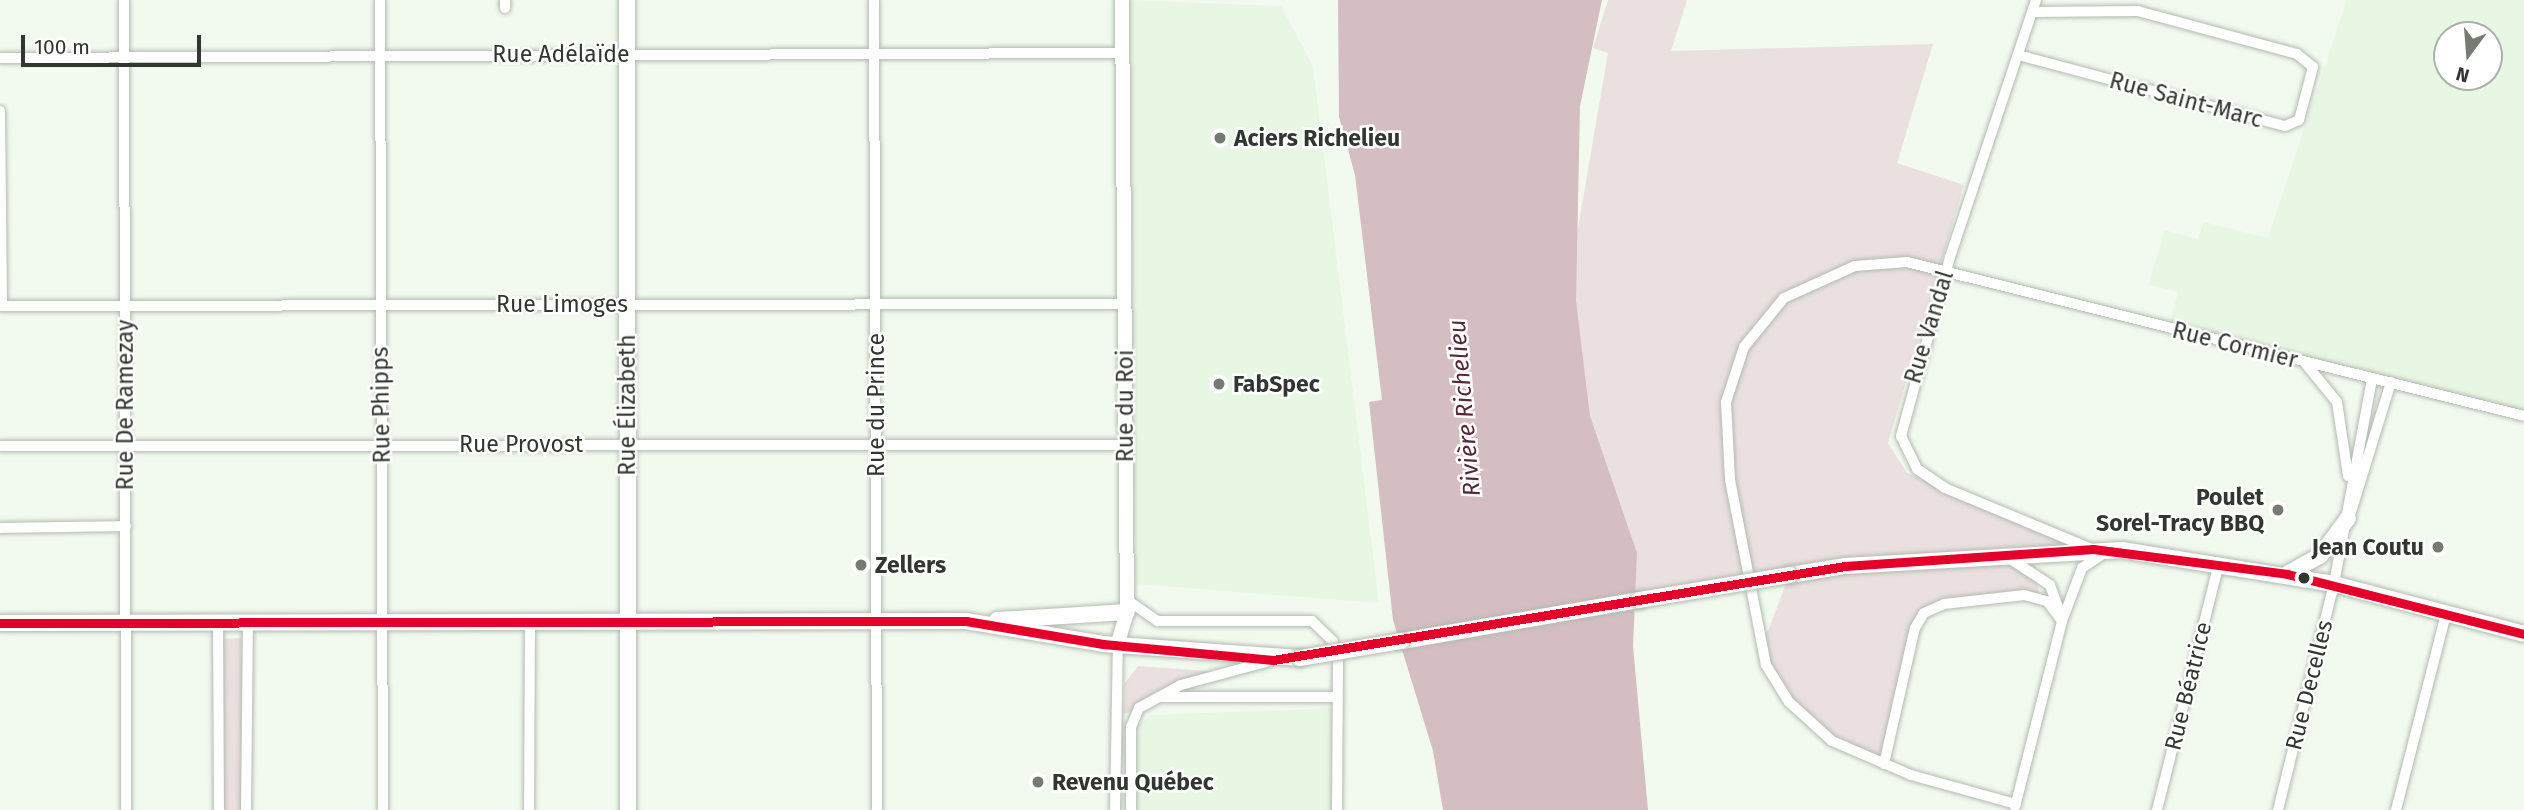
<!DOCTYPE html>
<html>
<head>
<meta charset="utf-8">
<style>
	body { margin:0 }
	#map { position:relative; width:2524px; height:810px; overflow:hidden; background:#f2faef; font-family:"Fira Sans",sans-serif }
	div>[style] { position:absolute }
	.built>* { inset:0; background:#e8f7e3 }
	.green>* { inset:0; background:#eae0df }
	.water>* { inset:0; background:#d5bec2 }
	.roads { filter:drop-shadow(0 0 2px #b3bab1) drop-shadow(0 0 2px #b3bab1) }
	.street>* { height:10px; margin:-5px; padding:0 5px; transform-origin:5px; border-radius:5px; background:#fdfefd }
	.secondary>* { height:14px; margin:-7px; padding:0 7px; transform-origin:7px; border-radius:7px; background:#fdfefd }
	.primary>* { height:16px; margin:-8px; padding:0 8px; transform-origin:8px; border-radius:8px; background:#fdfefd }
	.bridges { filter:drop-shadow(0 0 2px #b3bab1) drop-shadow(0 0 2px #b3bab1) }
	.primary-bridge>* { height:16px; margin:-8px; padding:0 8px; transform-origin:8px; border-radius:8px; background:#fdfefd }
	.bus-1>* { height:9px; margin:-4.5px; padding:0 4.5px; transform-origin:4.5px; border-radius:4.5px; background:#e4002b }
	.dots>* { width:19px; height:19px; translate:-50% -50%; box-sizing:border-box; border:4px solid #fff; border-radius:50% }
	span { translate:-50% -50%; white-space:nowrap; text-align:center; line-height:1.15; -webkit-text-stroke:5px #fff; paint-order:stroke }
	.street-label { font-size:23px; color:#313730 }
	.poi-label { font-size:23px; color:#313730; font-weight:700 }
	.left { translate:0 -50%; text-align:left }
	.right { translate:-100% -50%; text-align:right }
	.water-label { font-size:24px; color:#562737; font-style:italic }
	.north { position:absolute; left:2433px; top:21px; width:70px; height:70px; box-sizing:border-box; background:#fff; border:2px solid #adafac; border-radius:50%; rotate:196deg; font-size:19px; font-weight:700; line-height:28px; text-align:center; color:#313730 }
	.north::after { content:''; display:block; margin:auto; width:24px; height:32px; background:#757b73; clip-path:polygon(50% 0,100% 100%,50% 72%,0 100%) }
	.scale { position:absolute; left:21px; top:35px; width:180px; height:32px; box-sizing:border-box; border:4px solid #313730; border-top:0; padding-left:9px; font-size:21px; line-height:24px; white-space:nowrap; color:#313730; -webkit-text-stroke:5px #fff; paint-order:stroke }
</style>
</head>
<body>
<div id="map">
	<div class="built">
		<i style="clip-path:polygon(1129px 0,1281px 6px,1313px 66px,1379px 603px,1135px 584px)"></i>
		<i style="clip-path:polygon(evenodd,2347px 0,2524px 0,2524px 416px,2168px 329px,2178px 292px,2149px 285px,2164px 230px,2198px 239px,2204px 222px,2268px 238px,2347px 0,2447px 35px,2489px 35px,2489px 77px,2447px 77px,2447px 35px)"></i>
		<i style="clip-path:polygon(1334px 708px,1331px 810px,1135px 810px,1137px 726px,1151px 715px)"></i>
	</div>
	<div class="green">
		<i style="clip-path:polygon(1608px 0,1687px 0,1671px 51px,1933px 44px,1897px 163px,1964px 185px,1888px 443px,1907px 473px,2093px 549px,2015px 560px,2037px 584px,2040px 597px,1944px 604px,1924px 613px,1884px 764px,1857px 754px,1789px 702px,1757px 638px,1768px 631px,1789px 576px,1620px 595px,1566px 298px,1608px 53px,1593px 48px)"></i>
		<i style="clip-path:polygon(241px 638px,248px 810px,223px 810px,222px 639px)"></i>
		<i style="clip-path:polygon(1138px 666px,1234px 673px,1124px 714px,1125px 683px)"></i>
	</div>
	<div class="water">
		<i style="clip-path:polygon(1338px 0,1602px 0,1580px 106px,1576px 301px,1590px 416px,1637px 553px,1633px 646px,1648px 810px,1443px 810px,1433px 751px,1393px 620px,1369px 402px,1382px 400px,1355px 175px,1339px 117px)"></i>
	</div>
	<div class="roads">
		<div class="street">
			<i style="left:124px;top:0;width:810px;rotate:89.86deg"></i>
			<i style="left:380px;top:0;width:810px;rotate:89.79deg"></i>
			<i style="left:505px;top:0;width:8px;rotate:90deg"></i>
			<i style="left:874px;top:0;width:810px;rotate:89.79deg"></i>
			<i style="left:2036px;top:0;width:271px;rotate:108.5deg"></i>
			<i style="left:1950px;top:257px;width:186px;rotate:105.3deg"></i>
			<i style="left:1901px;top:436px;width:37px;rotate:64deg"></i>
			<i style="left:1917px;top:469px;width:34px;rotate:34deg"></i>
			<i style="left:1945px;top:488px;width:156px;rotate:22.6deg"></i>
			<i style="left:2018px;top:55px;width:276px;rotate:14.9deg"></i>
			<i style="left:2285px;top:126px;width:15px;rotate:-23deg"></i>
			<i style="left:2299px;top:120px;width:55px;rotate:-75.2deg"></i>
			<i style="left:2313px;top:67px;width:21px;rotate:-141deg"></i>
			<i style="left:2297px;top:54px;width:165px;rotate:-164.9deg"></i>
			<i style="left:2138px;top:11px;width:105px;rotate:179.5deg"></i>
			<i style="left:0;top:58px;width:1123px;rotate:-0.26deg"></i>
			<i style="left:0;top:111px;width:195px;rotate:89.4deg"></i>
			<i style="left:0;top:306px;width:1125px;rotate:-0.1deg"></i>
			<i style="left:2306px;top:364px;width:49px;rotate:50.8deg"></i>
			<i style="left:2337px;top:402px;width:75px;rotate:81.5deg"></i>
			<i style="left:0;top:446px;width:1125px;rotate:-0.05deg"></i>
			<i style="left:2351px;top:512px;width:136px;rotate:-72.9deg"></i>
			<i style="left:0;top:528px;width:126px;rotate:-0.9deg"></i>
			<i style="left:2012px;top:560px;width:45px;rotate:33.3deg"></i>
			<i style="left:2050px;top:585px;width:29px;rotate:70deg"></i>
			<i style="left:1126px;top:599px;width:39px;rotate:35deg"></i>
			<i style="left:1158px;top:621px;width:154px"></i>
			<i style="left:1312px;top:621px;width:29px;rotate:44deg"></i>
			<i style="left:218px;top:622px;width:188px;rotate:89.7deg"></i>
			<i style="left:1159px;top:697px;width:178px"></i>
			<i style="left:1884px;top:764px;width:139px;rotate:-77.2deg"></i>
			<i style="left:1915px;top:628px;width:17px;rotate:-59deg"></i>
			<i style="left:1924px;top:613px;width:22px;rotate:-24deg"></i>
			<i style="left:1944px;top:604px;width:81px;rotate:-6.4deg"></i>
			<i style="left:2024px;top:595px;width:24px;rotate:15deg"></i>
			<i style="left:2047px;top:601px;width:25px;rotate:53deg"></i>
			<i style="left:2016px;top:804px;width:109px;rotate:-164.6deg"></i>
			<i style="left:1911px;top:775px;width:86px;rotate:-156.7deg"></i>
			<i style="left:1832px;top:741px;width:58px;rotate:-137.8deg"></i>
			<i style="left:1789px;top:702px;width:44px;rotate:-121.9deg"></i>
			<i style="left:1766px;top:665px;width:189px;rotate:-101deg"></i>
			<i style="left:1730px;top:479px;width:77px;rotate:-93deg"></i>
			<i style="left:1726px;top:402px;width:58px;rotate:-71.9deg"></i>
			<i style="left:1744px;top:347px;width:63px;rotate:-50.8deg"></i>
			<i style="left:1784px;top:298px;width:78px;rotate:-24.3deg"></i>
			<i style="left:1855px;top:266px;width:52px;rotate:-4.4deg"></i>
			<i style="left:1907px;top:262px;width:636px;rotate:14.01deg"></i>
			<i style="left:2015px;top:807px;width:192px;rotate:-75.8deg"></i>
			<i style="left:2062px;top:621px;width:57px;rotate:-69.3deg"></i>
			<i style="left:2082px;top:568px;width:23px;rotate:-34deg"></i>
			<i style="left:246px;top:810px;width:188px;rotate:-89.4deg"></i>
			<i style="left:529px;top:810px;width:190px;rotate:-89.7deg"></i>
			<i style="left:1115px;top:810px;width:168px;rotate:-89deg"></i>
			<i style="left:1131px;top:810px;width:83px;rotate:-90deg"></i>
			<i style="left:1131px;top:727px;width:21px;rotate:-67deg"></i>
			<i style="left:1139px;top:708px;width:48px;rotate:-28.7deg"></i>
			<i style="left:1181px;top:685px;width:95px;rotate:-15.2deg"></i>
			<i style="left:1337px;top:810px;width:148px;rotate:-89.6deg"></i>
			<i style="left:2157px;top:810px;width:255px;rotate:-75.9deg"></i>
			<i style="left:2278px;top:810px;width:233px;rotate:-76.1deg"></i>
			<i style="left:2334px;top:584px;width:209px;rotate:-79.5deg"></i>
			<i style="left:2396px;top:810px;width:202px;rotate:-75.7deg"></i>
		</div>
		<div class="secondary">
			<i style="left:1118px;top:642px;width:31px;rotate:-73deg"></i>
			<i style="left:1127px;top:612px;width:612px;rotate:-90.47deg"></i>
		</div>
		<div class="primary">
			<i style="left:627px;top:0;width:810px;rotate:89.93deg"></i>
			<i style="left:2287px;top:574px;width:38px;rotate:-29deg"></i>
			<i style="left:2320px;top:556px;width:47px;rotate:-53.6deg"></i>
			<i style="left:1790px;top:575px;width:56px;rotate:-9.3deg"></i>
			<i style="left:1845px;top:566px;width:277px;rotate:-3.3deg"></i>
			<i style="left:2122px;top:550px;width:215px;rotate:9.1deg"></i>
			<i style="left:2334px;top:584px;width:196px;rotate:14.7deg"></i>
			<i style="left:997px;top:620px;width:130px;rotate:-3.5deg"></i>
			<i style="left:0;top:623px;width:966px;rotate:-0.12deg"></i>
			<i style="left:966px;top:621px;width:139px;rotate:9.5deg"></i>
			<i style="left:1103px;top:644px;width:197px;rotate:4.1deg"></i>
			<i style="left:1402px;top:641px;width:241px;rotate:-9.8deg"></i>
		</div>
	</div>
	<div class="bridges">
		<div class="primary-bridge">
			<i style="left:1639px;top:600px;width:153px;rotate:-9.4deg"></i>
			<i style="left:1300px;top:658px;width:103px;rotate:-9.5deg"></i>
		</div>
	</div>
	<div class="bus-1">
		<i style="left:0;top:623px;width:966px;rotate:-0.12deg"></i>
		<i style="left:966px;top:621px;width:139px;rotate:9.5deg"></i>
		<i style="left:1103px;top:644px;width:171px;rotate:5.4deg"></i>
		<i style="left:1273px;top:660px;width:580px;rotate:-9.33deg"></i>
		<i style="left:1845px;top:566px;width:249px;rotate:-3.9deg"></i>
		<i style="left:2093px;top:549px;width:196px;rotate:7.3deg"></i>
		<i style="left:2287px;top:574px;width:244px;rotate:14.2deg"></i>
	</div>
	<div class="dots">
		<i style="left:1220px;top:138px;background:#757b73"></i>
		<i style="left:1219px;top:384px;background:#757b73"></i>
		<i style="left:2278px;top:510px;background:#757b73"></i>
		<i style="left:2438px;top:547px;background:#757b73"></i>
		<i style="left:861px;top:565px;background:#757b73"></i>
		<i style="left:2304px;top:578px;background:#313730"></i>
		<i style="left:1038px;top:782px;background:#757b73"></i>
	</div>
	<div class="street-label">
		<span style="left:561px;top:54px">Rue Adélaïde</span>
		<span style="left:2186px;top:100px;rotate:15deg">Rue Saint-Marc</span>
		<span style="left:562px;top:304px">Rue Limoges</span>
		<span style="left:1929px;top:327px;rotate:-73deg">Rue Vandal</span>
		<span style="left:2235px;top:345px;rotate:14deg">Rue Cormier</span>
		<span style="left:125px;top:405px;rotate:-90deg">Rue De Ramezay</span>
		<span style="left:381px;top:405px;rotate:-91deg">Rue Phipps</span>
		<span style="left:627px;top:405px;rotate:-90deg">Rue Élizabeth</span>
		<span style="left:876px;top:405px;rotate:-90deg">Rue du Prince</span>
		<span style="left:1125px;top:406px;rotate:-90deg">Rue du Roi</span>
		<span style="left:521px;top:444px">Rue Provost</span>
		<span style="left:2309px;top:685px;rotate:-76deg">Rue Decelles</span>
		<span style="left:2188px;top:686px;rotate:-76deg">Rue Béatrice</span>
	</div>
	<div class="poi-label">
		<span class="left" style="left:1234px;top:138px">Aciers Richelieu</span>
		<span class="left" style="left:1233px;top:384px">FabSpec</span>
		<span class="right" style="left:2264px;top:510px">Poulet<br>Sorel-Tracy BBQ</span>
		<span class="right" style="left:2424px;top:547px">Jean Coutu</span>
		<span class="left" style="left:875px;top:565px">Zellers</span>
		<span class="left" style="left:1052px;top:782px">Revenu Québec</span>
	</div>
	<div class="water-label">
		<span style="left:1465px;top:408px;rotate:-95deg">Rivière Richelieu</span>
	</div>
	<div class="north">N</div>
	<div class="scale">100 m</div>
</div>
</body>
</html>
